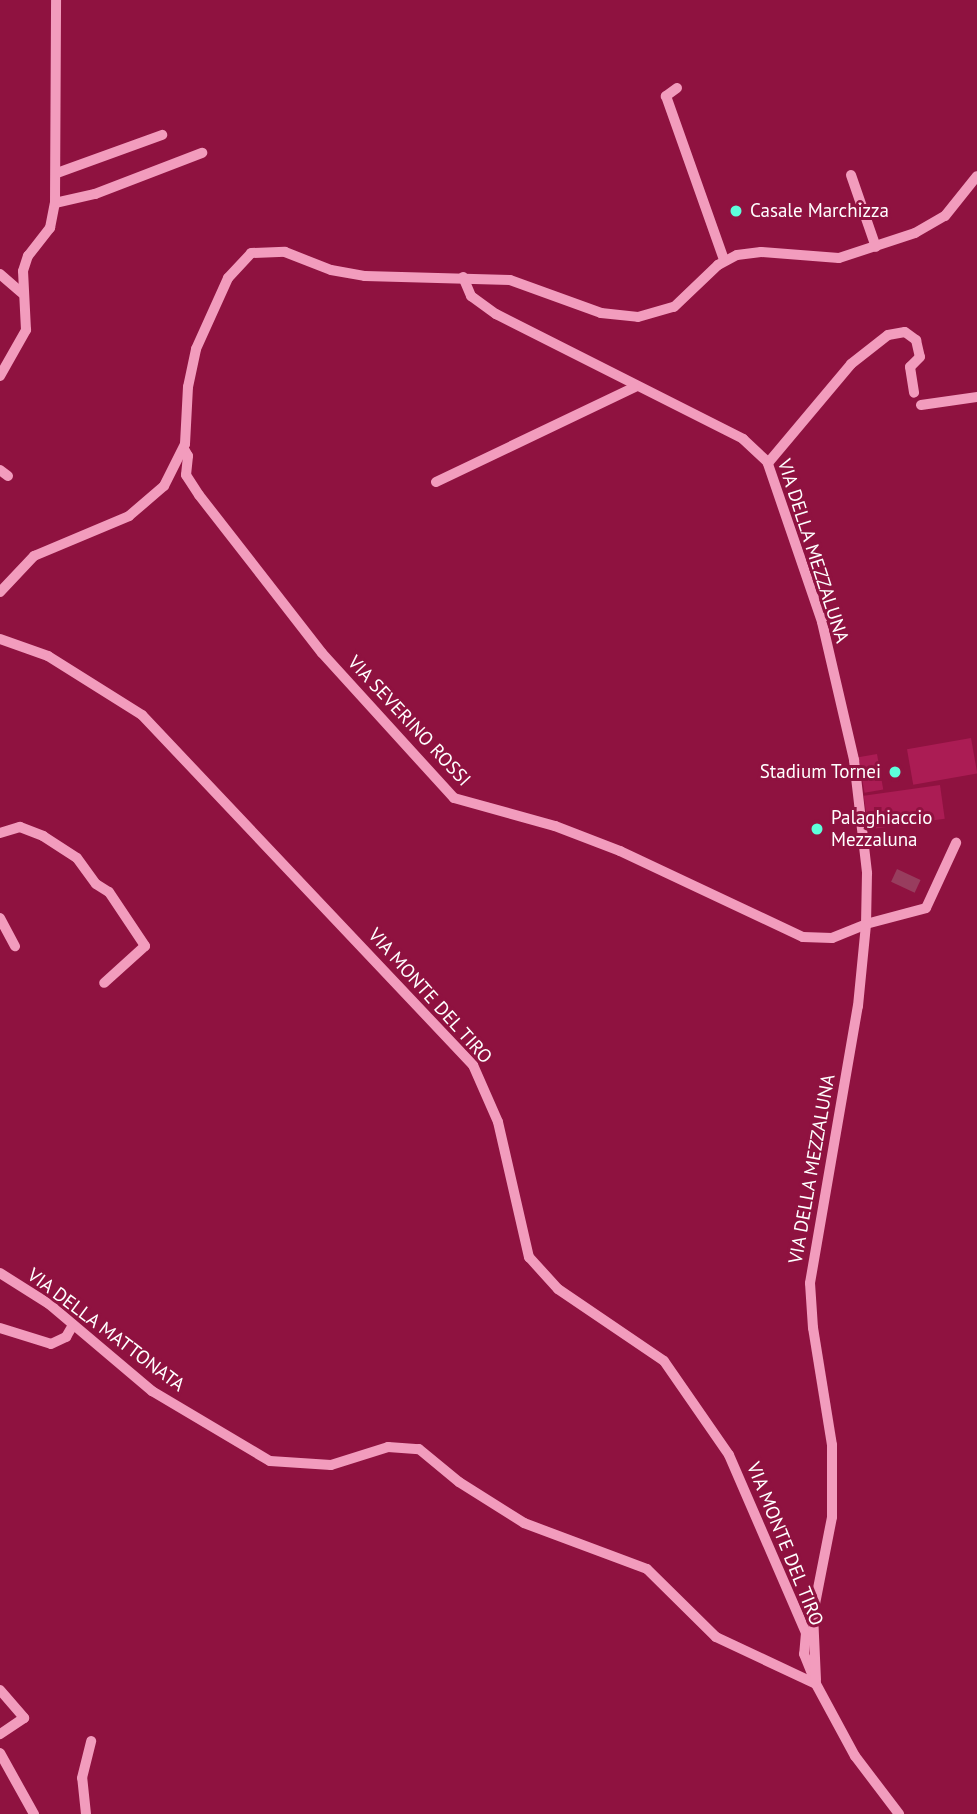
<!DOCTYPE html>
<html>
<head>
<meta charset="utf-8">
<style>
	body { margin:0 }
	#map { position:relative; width:977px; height:1814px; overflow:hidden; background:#8f1240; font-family:"PT Sans",sans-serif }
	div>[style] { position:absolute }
	.green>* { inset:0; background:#ab1c54; transform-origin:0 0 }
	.water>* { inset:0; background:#983d5e; transform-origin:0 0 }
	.minor>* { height:10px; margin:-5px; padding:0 5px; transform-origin:5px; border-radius:5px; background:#f29cbd }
	.dots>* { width:19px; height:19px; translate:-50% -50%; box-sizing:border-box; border:4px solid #8f1240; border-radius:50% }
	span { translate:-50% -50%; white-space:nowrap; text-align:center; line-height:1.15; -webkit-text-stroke:6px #8f1240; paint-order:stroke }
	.poi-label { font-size:19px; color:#fff }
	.left { translate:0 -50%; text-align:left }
	.right { translate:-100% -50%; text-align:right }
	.street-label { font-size:19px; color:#fff }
</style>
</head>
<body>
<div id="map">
	<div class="green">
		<i style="left:971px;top:738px;width:36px;height:65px;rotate:80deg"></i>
		<i style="left:877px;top:754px;width:36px;height:19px;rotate:80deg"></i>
		<i style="left:940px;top:785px;width:34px;height:77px;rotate:82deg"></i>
	</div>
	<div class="water">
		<i style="left:897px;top:869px;width:26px;height:14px;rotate:25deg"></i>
	</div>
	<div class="minor">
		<i style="left:677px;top:88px;width:14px;rotate:144deg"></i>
		<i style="left:666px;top:96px;width:174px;rotate:70.5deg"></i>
		<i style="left:57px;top:173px;width:112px;rotate:-19.9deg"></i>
		<i style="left:851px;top:175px;width:76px;rotate:70.9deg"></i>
		<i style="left:55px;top:203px;width:41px;rotate:-12.7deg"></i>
		<i style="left:95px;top:194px;width:115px;rotate:-21deg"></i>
		<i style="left:0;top:274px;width:29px;rotate:41deg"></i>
		<i style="left:463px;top:277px;width:21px;rotate:67deg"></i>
		<i style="left:471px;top:296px;width:31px;rotate:36deg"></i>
		<i style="left:496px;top:314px;width:277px;rotate:26.8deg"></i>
		<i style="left:743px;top:439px;width:33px;rotate:43deg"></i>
		<i style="left:767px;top:461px;width:170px;rotate:71.1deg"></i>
		<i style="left:822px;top:622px;width:142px;rotate:76.9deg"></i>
		<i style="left:854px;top:760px;width:114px;rotate:83.4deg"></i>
		<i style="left:867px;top:873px;width:51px;rotate:91.1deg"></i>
		<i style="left:866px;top:924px;width:62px;rotate:-14.9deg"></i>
		<i style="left:926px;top:908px;width:72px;rotate:-65.2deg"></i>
		<i style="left:0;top:376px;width:53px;rotate:-60.5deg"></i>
		<i style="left:26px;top:330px;width:59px;rotate:-92.9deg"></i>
		<i style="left:23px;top:271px;width:16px;rotate:-72deg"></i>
		<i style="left:28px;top:256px;width:36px;rotate:-52deg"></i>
		<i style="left:50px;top:228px;width:25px;rotate:-79deg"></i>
		<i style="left:55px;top:203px;width:203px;rotate:-89.7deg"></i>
		<i style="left:921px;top:405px;width:57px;rotate:-8.1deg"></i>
		<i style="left:184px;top:449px;width:8px;rotate:60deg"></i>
		<i style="left:188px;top:456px;width:19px;rotate:96deg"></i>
		<i style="left:186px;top:475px;width:24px;rotate:57deg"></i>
		<i style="left:199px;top:495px;width:200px;rotate:52.1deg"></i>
		<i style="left:322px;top:653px;width:196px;rotate:47.7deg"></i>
		<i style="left:454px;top:798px;width:105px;rotate:15.5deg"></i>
		<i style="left:555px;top:826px;width:70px;rotate:21deg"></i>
		<i style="left:620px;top:851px;width:202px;rotate:25.2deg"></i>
		<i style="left:803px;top:937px;width:29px;rotate:2deg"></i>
		<i style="left:832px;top:938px;width:37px;rotate:-22deg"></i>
		<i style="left:768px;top:463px;width:129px;rotate:-50deg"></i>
		<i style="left:851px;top:364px;width:47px;rotate:-38.1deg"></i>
		<i style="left:888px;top:335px;width:17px;rotate:-10deg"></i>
		<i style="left:905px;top:332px;width:14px;rotate:36deg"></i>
		<i style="left:916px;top:340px;width:17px;rotate:77deg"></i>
		<i style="left:920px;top:357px;width:14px;rotate:135deg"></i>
		<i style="left:910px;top:367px;width:26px;rotate:81deg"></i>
		<i style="left:0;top:470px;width:10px;rotate:37deg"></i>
		<i style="left:436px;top:482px;width:221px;rotate:-25.5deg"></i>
		<i style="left:0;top:592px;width:50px;rotate:-46.6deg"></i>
		<i style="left:34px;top:556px;width:103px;rotate:-22.8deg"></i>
		<i style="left:129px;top:516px;width:46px;rotate:-40.6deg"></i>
		<i style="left:164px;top:486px;width:47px;rotate:-63.4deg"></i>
		<i style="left:185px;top:444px;width:57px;rotate:-87deg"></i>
		<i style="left:188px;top:387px;width:39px;rotate:-78deg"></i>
		<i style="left:196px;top:349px;width:78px;rotate:-65.7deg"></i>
		<i style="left:228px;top:278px;width:34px;rotate:-47deg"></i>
		<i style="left:251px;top:253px;width:34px;rotate:-2deg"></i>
		<i style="left:285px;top:252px;width:49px;rotate:21.4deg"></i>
		<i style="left:331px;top:270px;width:35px;rotate:10deg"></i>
		<i style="left:365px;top:276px;width:145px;rotate:1.6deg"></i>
		<i style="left:510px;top:280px;width:97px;rotate:19.9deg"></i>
		<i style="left:601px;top:313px;width:37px;rotate:6deg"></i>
		<i style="left:638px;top:317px;width:37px;rotate:-16deg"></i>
		<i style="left:674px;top:307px;width:61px;rotate:-43.7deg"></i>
		<i style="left:718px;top:265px;width:21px;rotate:-28deg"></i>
		<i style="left:737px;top:255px;width:24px;rotate:-7deg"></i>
		<i style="left:761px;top:252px;width:78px;rotate:4.4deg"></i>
		<i style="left:839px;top:258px;width:80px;rotate:-18.2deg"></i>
		<i style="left:915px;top:233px;width:34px;rotate:-30deg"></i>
		<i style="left:945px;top:216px;width:51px;rotate:-51.3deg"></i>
		<i style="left:0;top:639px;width:51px;rotate:19.5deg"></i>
		<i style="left:48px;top:656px;width:111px;rotate:32.1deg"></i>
		<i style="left:142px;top:715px;width:482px;rotate:46.6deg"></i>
		<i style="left:473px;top:1065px;width:62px;rotate:66.3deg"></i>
		<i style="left:498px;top:1122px;width:139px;rotate:77.1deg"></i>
		<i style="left:529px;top:1257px;width:43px;rotate:47.8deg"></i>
		<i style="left:558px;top:1289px;width:128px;rotate:34.2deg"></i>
		<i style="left:664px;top:1361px;width:114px;rotate:55.3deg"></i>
		<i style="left:729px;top:1455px;width:194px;rotate:66.6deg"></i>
		<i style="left:806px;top:1633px;width:21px;rotate:95deg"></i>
		<i style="left:804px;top:1654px;width:32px;rotate:68deg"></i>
		<i style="left:816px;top:1684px;width:82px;rotate:61.6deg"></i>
		<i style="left:855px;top:1756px;width:73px;rotate:52.8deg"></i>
		<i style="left:0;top:833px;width:21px;rotate:-17deg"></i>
		<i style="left:20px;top:827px;width:25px;rotate:21deg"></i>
		<i style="left:43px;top:836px;width:40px;rotate:32.9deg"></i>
		<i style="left:77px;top:858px;width:32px;rotate:54deg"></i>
		<i style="left:96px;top:884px;width:15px;rotate:32deg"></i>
		<i style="left:109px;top:892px;width:65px;rotate:56.3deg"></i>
		<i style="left:145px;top:946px;width:55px;rotate:137.9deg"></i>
		<i style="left:0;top:918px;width:32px;rotate:62deg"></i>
		<i style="left:0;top:1273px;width:58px;rotate:32.3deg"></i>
		<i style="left:49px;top:1304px;width:135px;rotate:40.2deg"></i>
		<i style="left:152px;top:1391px;width:137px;rotate:30.7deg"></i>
		<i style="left:270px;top:1461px;width:61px;rotate:3.8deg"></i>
		<i style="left:331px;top:1465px;width:60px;rotate:-17.5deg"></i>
		<i style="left:388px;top:1447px;width:31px;rotate:4deg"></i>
		<i style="left:419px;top:1449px;width:52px;rotate:39.5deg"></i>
		<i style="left:459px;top:1482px;width:77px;rotate:32.2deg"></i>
		<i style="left:524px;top:1523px;width:131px;rotate:20.5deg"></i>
		<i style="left:647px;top:1569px;width:97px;rotate:44.6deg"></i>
		<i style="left:716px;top:1637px;width:110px;rotate:25.2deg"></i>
		<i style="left:0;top:1328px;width:53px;rotate:17.4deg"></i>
		<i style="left:51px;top:1344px;width:17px;rotate:-25deg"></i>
		<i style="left:66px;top:1337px;width:14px;rotate:-60deg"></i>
		<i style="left:816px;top:1680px;width:66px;rotate:-92.6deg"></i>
		<i style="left:813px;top:1614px;width:99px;rotate:-78.9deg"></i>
		<i style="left:832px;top:1517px;width:72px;rotate:-90deg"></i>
		<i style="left:832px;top:1445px;width:119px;rotate:-99.2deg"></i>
		<i style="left:813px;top:1328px;width:45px;rotate:-93.8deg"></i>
		<i style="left:810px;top:1283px;width:281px;rotate:-80.2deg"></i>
		<i style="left:858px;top:1006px;width:82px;rotate:-84.4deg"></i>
		<i style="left:0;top:1690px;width:37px;rotate:49deg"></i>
		<i style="left:24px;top:1718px;width:29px;rotate:146deg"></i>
		<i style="left:0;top:1753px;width:70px;rotate:60.9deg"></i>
		<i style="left:86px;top:1814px;width:36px;rotate:-96deg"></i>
		<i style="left:82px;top:1778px;width:38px;rotate:-76deg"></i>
	</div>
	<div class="dots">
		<i style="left:736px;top:211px;background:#5dffdb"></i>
		<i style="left:895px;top:772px;background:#5dffdb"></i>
		<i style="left:817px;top:829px;background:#5dffdb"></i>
	</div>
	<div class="poi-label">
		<span class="left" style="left:750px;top:211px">Casale Marchizza</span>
		<span class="right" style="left:881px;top:772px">Stadium Tornei</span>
		<span class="left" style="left:831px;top:829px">Palaghiaccio<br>Mezzaluna</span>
	</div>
	<div class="street-label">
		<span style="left:813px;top:551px;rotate:72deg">VIA DELLA MEZZALUNA</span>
		<span style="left:409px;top:721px;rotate:47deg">VIA SEVERINO ROSSI</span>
		<span style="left:430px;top:996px;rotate:48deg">VIA MONTE DEL TIRO</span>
		<span style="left:812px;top:1169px;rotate:-80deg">VIA DELLA MEZZALUNA</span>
		<span style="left:106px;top:1330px;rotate:37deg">VIA DELLA MATTONATA</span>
		<span style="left:785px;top:1544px;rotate:68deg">VIA MONTE DEL TIRO</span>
	</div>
</div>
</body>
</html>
